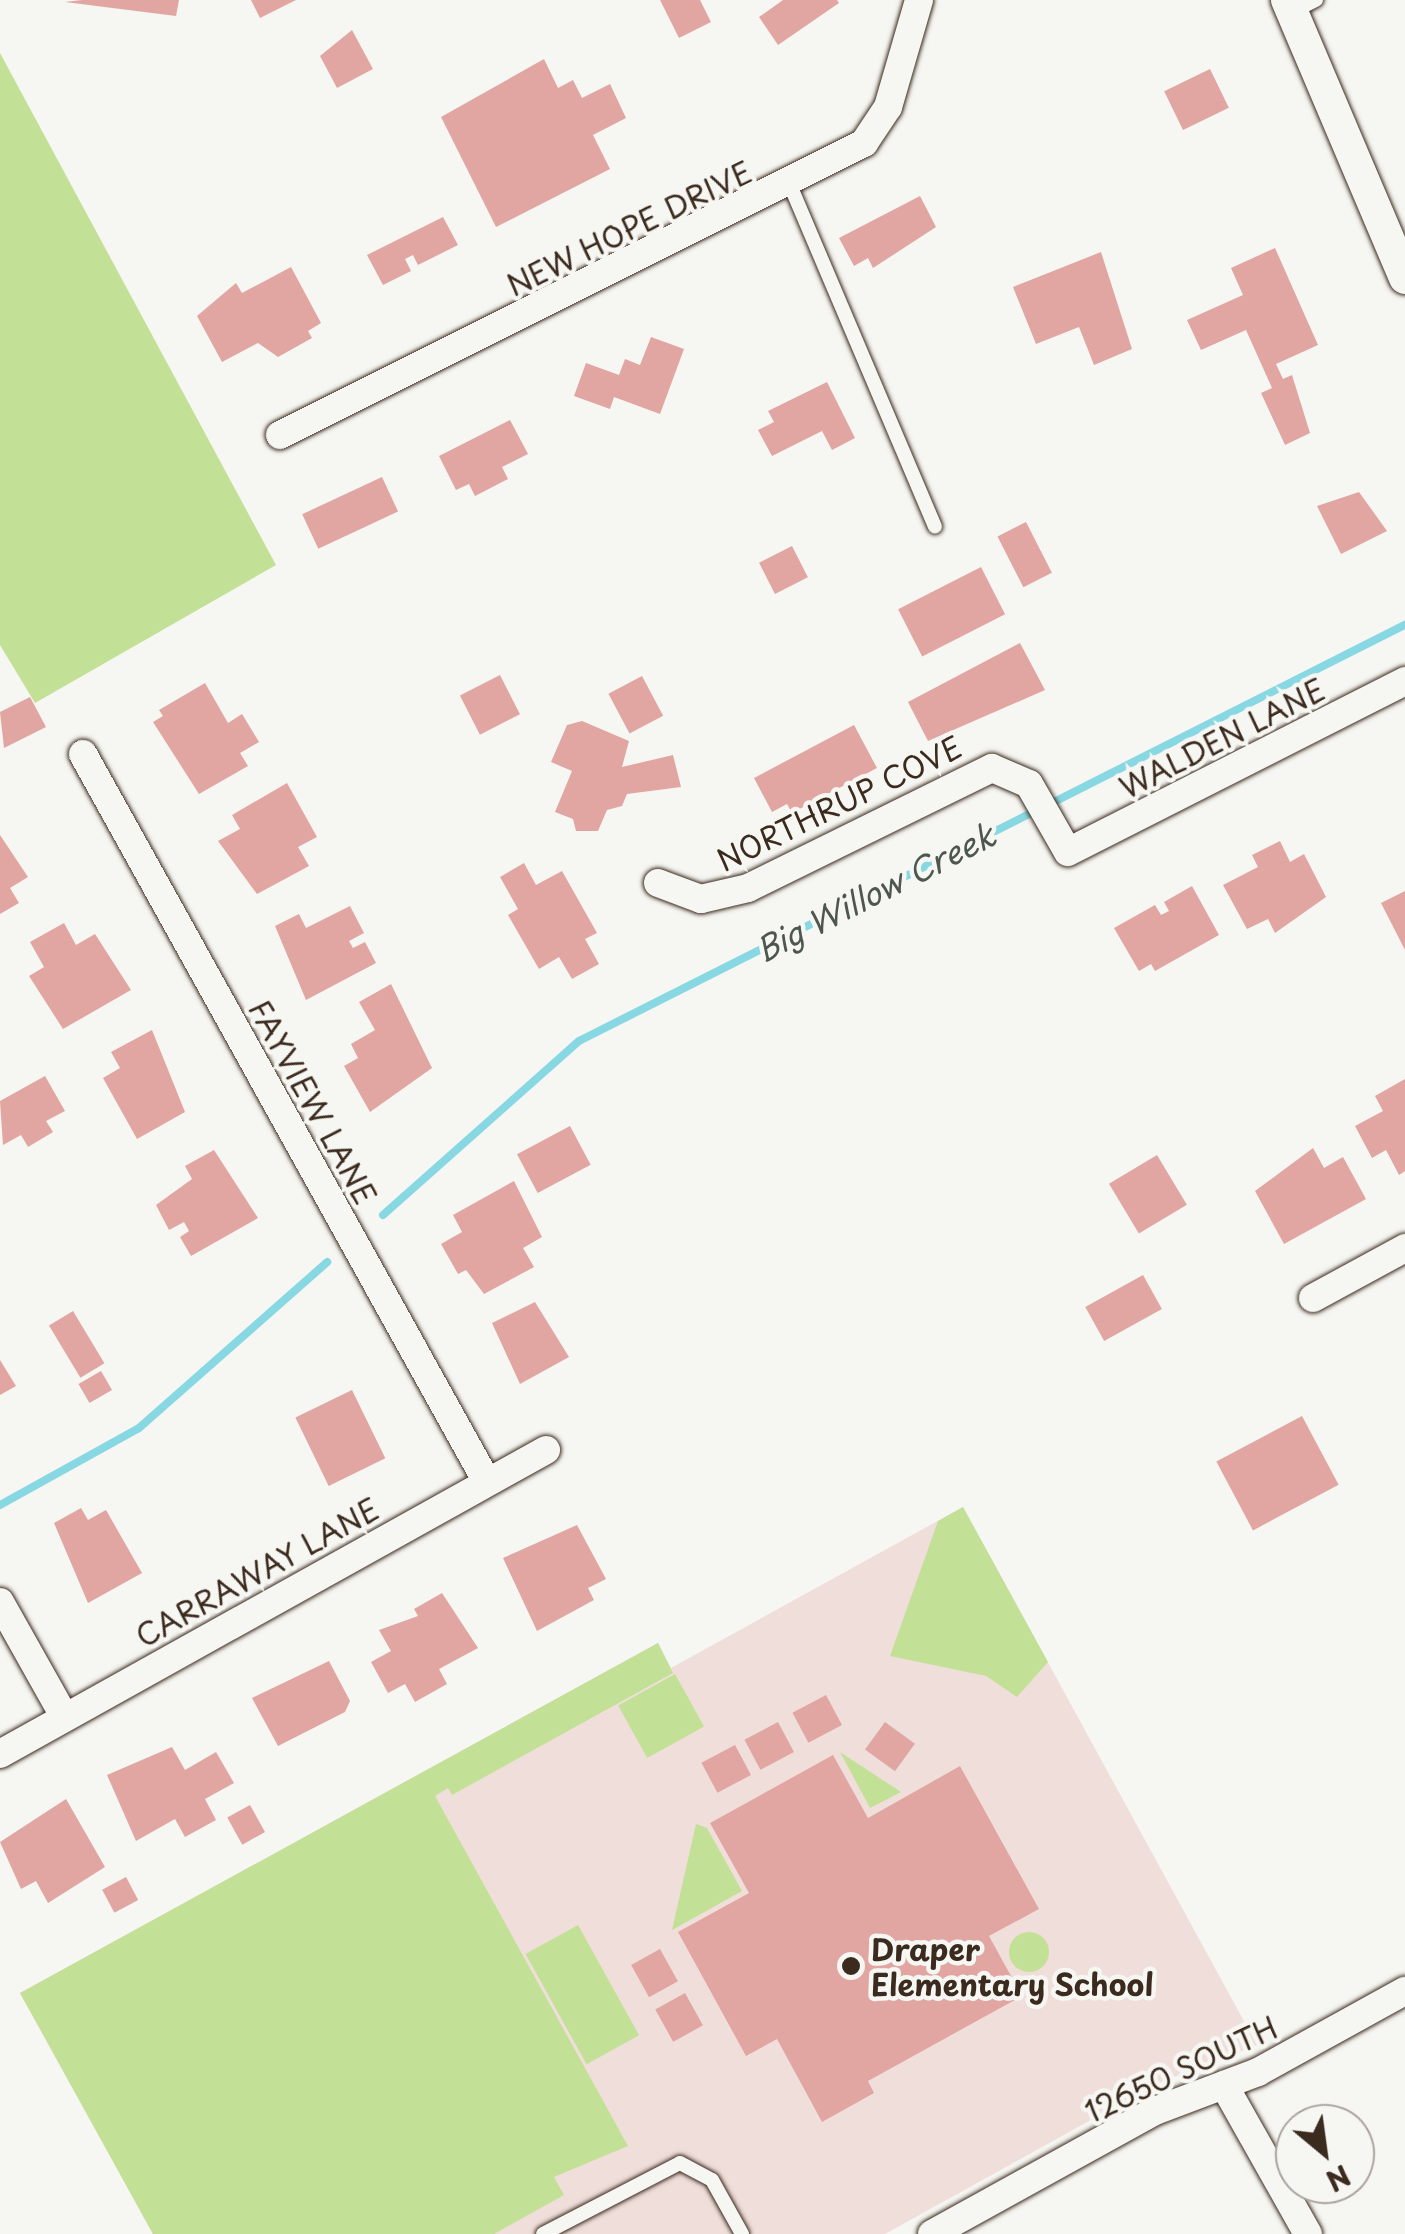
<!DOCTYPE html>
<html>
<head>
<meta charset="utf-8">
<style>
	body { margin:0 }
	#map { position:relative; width:1405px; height:2234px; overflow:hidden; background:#f6f6f2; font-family:"Playpen Sans",sans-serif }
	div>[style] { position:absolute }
	.built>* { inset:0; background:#f0deda }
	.green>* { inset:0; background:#c3e097; transform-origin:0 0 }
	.round { border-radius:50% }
	.stream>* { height:8px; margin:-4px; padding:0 4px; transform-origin:4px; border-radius:4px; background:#88d8e4 }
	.building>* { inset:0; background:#e1a6a2; transform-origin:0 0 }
	.roads { filter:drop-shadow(0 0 2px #3b2a1e) drop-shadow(0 0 2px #3b2a1e) }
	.service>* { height:14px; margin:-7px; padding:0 7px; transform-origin:7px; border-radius:7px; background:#f6f6f2 }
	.minor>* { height:28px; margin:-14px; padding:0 14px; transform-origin:14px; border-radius:14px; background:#f6f6f2 }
	.tertiary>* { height:32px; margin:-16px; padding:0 16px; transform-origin:16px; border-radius:16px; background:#f6f6f2 }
	.dots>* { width:28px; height:28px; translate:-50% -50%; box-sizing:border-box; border:5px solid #f6f6f2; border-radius:50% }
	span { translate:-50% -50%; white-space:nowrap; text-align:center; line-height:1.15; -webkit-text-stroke:9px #f6f6f2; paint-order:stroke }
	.street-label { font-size:30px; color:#3b2a1e }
	.poi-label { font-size:30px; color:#3b2a1e; font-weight:700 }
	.left { translate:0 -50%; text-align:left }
	.water-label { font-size:32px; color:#4e5650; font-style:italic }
	.north { position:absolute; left:1275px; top:2104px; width:100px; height:100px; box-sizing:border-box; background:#f6f6f2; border:2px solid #aba49d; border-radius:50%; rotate:151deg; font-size:28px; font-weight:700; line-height:40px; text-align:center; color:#3b2a1e }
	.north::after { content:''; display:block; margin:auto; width:35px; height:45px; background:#3b2a1e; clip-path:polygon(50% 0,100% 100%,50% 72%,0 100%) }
</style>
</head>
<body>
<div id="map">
	<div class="built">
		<i style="clip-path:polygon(963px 1507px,1257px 2045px,1156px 2084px,885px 2234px,153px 2234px,20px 1993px,658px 1643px,671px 1668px)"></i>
	</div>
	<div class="green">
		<i style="clip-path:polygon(0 53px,276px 565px,35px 703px,0 645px)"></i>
		<i style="clip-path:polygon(963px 1507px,1048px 1662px,1017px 1697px,986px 1676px,890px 1656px,938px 1521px)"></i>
		<i style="clip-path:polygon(658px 1643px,673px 1673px,452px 1795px,448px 1788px,435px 1796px,628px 2146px,554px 2177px,564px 2195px,494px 2234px,153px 2234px,20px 1993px)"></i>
		<i style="left:675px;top:1674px;width:60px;height:65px;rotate:61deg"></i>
		<i style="clip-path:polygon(840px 1752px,901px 1792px,870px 1808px)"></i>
		<i style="clip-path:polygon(696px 1824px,707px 1828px,742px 1891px,672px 1930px)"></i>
		<i style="left:578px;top:1925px;width:126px;height:60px;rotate:61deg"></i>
		<i class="round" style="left:1009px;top:1932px;width:40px;height:40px"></i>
	</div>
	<div class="stream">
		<i style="left:1050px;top:804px;width:398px;rotate:-26.8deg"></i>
		<i style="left:383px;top:1215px;width:262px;rotate:-41.6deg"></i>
		<i style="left:579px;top:1041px;width:513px;rotate:-26.76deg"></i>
		<i style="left:0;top:1505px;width:159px;rotate:-29deg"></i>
		<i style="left:139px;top:1428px;width:251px;rotate:-41.4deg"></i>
	</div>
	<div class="building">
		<i style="clip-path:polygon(82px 0,179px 0,176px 16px,65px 2px)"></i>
		<i style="clip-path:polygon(251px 0,296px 0,260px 18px)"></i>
		<i style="clip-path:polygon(660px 0,700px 0,711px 22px,679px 38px)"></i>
		<i style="clip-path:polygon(783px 0,837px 0,839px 3px,778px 45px,759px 17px)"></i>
		<i style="clip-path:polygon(352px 30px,373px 69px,337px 88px,320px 56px)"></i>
		<i style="clip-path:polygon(544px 59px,558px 88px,573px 80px,582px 98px,610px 84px,626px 118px,593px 135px,610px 169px,496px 227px,441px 117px)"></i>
		<i style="left:1210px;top:69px;width:43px;height:51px;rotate:64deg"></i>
		<i style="clip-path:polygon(920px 196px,936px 227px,873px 268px,868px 258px,854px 266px,839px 238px)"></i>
		<i style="clip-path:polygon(443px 217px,458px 245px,418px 265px,413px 255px,405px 259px,411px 271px,383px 285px,367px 255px)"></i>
		<i style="clip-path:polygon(1275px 248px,1318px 345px,1276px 364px,1283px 379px,1292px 375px,1310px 433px,1285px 445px,1261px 393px,1272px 388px,1246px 330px,1201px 350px,1187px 320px,1243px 295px,1231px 268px)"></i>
		<i style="clip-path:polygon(1101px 252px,1132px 349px,1094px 365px,1079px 327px,1036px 344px,1013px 287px)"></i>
		<i style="clip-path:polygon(291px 267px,321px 323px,308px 331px,312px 338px,278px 357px,258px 343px,222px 362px,197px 316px,236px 283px,242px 293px)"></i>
		<i style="clip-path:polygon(651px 337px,684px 349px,660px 414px,614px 397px,610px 409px,574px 396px,586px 363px,619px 375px,625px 359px,640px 365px)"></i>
		<i style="clip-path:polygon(827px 382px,855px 438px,832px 450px,822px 431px,772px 456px,758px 430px,774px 422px,768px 411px)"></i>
		<i style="clip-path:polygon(510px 420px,528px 454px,502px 467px,508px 479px,475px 496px,469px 484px,456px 490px,439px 456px)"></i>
		<i style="left:382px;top:477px;width:38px;height:88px;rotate:65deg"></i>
		<i style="clip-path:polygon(1359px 492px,1387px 531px,1341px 554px,1317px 506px)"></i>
		<i style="left:1026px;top:522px;width:57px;height:32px;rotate:63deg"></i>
		<i style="left:792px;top:546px;width:35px;height:37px;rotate:63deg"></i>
		<i style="left:981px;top:567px;width:53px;height:93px;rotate:63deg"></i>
		<i style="clip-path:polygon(1020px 643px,1045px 690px,928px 741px,908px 702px)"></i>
		<i style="left:500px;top:675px;width:44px;height:45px;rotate:63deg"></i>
		<i style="left:642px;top:676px;width:45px;height:38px;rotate:62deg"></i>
		<i style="clip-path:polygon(205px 683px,228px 723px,242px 714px,259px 742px,240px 753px,248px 766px,199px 794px,153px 722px,163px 716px,159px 710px)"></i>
		<i style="clip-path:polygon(30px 697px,46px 727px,4px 748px,0 712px)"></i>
		<i style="clip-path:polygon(582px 721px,629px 741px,622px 767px,673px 755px,681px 787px,627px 794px,622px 806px,607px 810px,598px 831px,576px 831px,573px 819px,555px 812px,572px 771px,551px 762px,567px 725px)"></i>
		<i style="clip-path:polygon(854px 725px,877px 768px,792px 813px,787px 804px,772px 812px,754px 778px)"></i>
		<i style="clip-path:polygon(287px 783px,317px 837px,298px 847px,309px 866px,257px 894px,218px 841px,240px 829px,232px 815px)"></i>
		<i style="clip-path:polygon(0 835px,28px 877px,10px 888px,19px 903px,0 914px)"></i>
		<i style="clip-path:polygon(1280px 841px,1290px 862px,1304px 854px,1326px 897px,1275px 933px,1268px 919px,1247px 929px,1223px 885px,1258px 867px,1252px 855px)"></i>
		<i style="clip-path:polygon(524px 863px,536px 885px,562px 871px,597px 933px,585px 939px,599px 964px,572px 979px,559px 957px,539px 969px,508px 915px,518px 909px,500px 877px)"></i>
		<i style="clip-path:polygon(1192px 886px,1219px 935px,1155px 971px,1151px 964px,1139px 971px,1114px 928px,1155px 905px,1161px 915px,1169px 911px,1164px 902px)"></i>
		<i style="clip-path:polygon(1405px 891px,1405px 950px,1381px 903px)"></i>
		<i style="clip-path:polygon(350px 906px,364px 933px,349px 941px,353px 948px,365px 942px,376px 963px,306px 1000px,275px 926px,299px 914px,306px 928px)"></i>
		<i style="clip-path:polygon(64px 923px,76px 945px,95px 934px,131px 990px,63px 1029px,29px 976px,44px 967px,30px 942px)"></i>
		<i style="clip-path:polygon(391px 984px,432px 1068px,370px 1112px,344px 1066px,358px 1058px,351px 1044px,375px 1030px,359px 1002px)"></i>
		<i style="clip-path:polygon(152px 1030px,185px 1112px,137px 1139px,103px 1078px,120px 1068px,111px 1052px)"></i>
		<i style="clip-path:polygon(45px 1076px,65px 1111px,46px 1121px,53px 1132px,28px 1147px,21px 1135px,3px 1145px,0 1101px)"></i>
		<i style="clip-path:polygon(1405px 1079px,1405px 1171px,1399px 1175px,1386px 1150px,1372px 1158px,1355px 1126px,1383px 1111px,1375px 1096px)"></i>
		<i style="left:570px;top:1126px;width:44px;height:60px;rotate:62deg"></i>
		<i style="clip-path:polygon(1313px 1148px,1324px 1168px,1343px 1157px,1366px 1199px,1284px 1244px,1255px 1191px)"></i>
		<i style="clip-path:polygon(214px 1150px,258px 1218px,191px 1256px,180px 1237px,189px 1231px,184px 1222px,169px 1230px,156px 1205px,192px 1179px,185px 1166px)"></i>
		<i style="left:1157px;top:1155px;width:58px;height:56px;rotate:59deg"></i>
		<i style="clip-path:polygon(514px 1181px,542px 1237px,523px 1248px,534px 1267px,484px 1294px,466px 1270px,458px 1274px,441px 1244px,462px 1232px,453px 1215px)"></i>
		<i style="left:1143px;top:1275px;width:39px;height:66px;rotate:61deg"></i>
		<i style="clip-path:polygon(535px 1302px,569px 1357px,520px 1384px,492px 1323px)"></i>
		<i style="left:73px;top:1311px;width:61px;height:28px;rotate:59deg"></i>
		<i style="clip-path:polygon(0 1360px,16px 1386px,0 1395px)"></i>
		<i style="left:101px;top:1371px;width:22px;height:26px;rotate:60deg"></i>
		<i style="left:352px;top:1390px;width:76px;height:63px;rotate:64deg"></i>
		<i style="left:1302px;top:1416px;width:78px;height:97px;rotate:62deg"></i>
		<i style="clip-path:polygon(81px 1508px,88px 1520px,106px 1510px,142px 1573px,88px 1603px,54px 1523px)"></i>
		<i style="clip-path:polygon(577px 1525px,606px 1579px,588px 1588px,594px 1600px,537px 1631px,503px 1558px)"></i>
		<i style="clip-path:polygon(442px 1593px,478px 1648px,439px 1669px,447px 1684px,415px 1702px,405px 1684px,388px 1693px,371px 1662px,391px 1651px,379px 1630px,418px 1616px,414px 1609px)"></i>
		<i style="clip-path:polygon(329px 1661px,350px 1701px,345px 1712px,278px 1746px,252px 1698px)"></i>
		<i style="left:826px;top:1695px;width:34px;height:38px;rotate:62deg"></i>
		<i style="left:778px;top:1722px;width:34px;height:38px;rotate:62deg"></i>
		<i style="left:885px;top:1722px;width:37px;height:34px;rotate:36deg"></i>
		<i style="left:735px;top:1745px;width:34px;height:38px;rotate:62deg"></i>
		<i style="clip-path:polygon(172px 1747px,185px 1770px,216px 1752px,234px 1783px,205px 1799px,216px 1820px,185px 1837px,175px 1819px,136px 1841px,107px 1775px)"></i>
		<i style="clip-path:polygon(833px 1755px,868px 1818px,960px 1766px,1039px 1909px,989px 1936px,1022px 1996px,868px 2081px,874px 2093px,822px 2122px,777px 2039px,746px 2056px,678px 1932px,749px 1893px,710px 1823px)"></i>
		<i style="clip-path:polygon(66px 1799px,105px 1867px,48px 1903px,36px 1881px,21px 1889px,0 1842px)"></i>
		<i style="left:250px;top:1805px;width:31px;height:26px;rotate:61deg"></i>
		<i style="left:126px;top:1877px;width:26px;height:27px;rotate:62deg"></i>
		<i style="left:660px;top:1949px;width:37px;height:33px;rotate:61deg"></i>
		<i style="left:685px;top:1993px;width:37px;height:34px;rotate:61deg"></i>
	</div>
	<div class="roads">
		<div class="service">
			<i style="left:1292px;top:12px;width:27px;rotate:-27deg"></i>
			<i style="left:790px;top:185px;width:371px;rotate:67deg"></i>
			<i style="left:543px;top:2234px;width:154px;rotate:-27.4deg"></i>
			<i style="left:680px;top:2163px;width:36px;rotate:28deg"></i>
			<i style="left:712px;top:2180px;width:62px;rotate:60.9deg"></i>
		</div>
		<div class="minor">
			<i style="left:280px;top:435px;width:653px;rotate:-26.57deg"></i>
			<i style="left:864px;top:143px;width:43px;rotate:-56.3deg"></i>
			<i style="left:888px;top:107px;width:111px;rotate:-73.8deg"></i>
			<i style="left:83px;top:754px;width:833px;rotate:60.97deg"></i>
			<i style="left:658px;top:883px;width:46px;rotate:20.4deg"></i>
			<i style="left:701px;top:899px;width:48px;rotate:-13.2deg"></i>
			<i style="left:748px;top:888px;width:272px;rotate:-26.2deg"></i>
			<i style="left:992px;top:768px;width:40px;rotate:23.4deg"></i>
			<i style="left:1029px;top:784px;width:78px;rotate:60.2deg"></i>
			<i style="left:1068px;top:852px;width:378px;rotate:-26.9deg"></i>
			<i style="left:1313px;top:1298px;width:105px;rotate:-28.5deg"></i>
			<i style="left:0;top:1602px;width:131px;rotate:60.7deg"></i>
			<i style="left:0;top:1754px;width:625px;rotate:-29.11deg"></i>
			<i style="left:1224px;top:2085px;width:171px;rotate:60.6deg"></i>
			<i style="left:932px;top:2234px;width:255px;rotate:-28.9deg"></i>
			<i style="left:1155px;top:2111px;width:110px;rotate:-20.7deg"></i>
			<i style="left:1258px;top:2072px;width:168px;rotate:-28.9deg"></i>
		</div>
		<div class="tertiary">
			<i style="left:1287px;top:0;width:302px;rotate:67deg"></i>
		</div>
	</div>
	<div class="dots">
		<i style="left:851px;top:1966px;background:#3b2a1e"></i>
	</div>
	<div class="street-label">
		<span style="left:629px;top:228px;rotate:-26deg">NEW HOPE DRIVE</span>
		<span style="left:1222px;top:738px;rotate:-27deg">WALDEN LANE</span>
		<span style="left:839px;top:803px;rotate:-26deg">NORTHRUP COVE</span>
		<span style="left:313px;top:1102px;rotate:61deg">FAYVIEW LANE</span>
		<span style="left:257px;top:1572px;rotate:-29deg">CARRAWAY LANE</span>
		<span style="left:1181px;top:2069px;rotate:-25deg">12650 SOUTH</span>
	</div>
	<div class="poi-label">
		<span class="left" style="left:871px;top:1966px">Draper<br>Elementary School</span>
	</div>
	<div class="water-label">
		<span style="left:875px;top:892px;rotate:-27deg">Big Willow Creek</span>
	</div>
	<div class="north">N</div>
</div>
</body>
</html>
